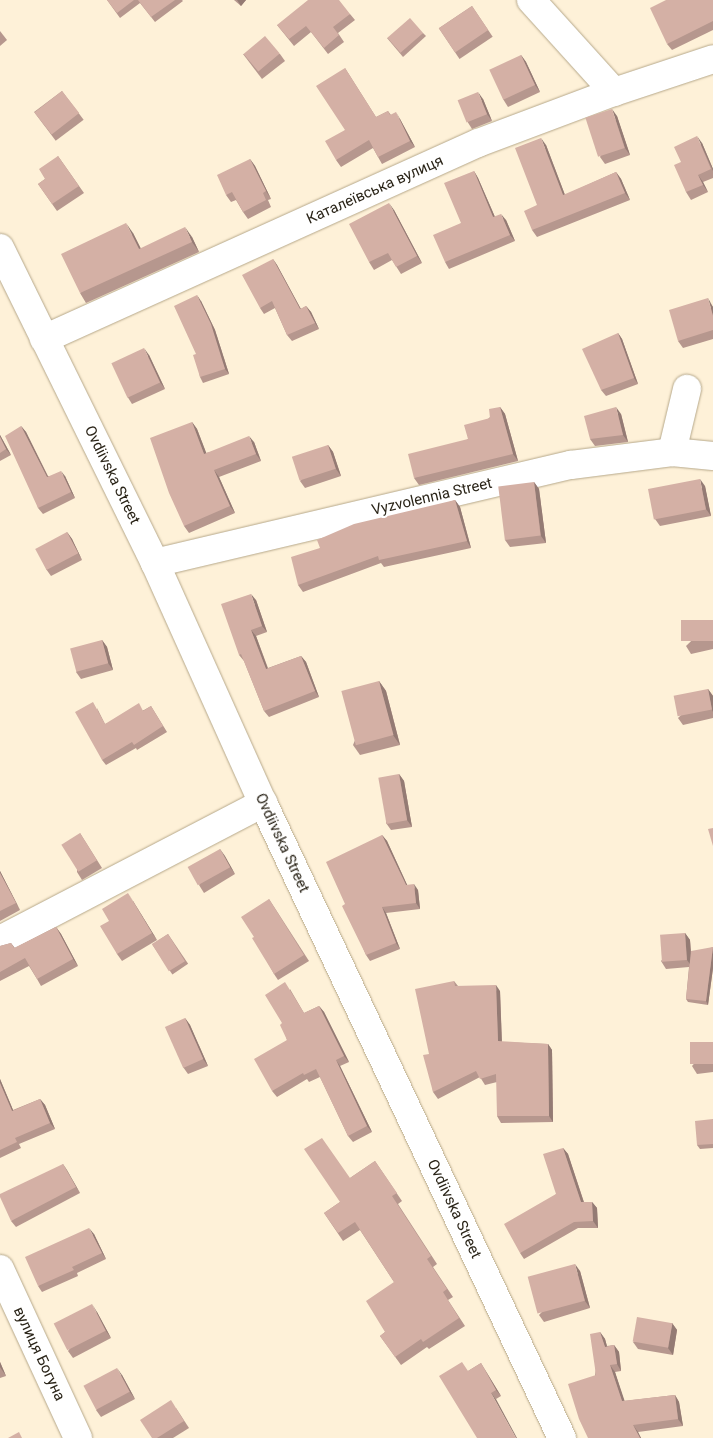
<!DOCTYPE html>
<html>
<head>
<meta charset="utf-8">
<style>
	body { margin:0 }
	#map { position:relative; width:713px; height:1438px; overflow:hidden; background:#fef1d8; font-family:Roboto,sans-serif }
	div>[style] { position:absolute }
	.roads { filter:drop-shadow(0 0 1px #b6a88a) drop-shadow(0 0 1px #b6a88a) }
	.minor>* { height:28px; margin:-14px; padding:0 14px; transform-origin:14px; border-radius:14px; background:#fff }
	.major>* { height:28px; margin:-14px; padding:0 14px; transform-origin:14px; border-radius:14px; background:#fff }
	.wall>* { inset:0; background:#b6978e; transform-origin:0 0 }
	.shaded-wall>* { inset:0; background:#947b74 }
	.building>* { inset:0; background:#d4b0a5; transform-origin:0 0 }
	span { translate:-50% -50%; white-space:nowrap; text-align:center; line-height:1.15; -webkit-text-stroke:4.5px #fff; paint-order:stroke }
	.street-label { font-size:15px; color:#2b2519 }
</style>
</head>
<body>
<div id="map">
	<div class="roads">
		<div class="minor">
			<i style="left:531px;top:0;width:124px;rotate:47.9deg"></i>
			<i style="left:44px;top:339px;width:476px;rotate:-24.3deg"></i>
			<i style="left:478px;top:143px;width:145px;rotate:-20.6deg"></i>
			<i style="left:614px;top:92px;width:104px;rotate:-18.4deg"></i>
			<i style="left:672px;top:452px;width:65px;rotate:-76.6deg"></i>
			<i style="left:155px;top:563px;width:427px;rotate:-13.3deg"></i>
			<i style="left:571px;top:465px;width:102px;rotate:-7.3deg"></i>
			<i style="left:672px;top:452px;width:41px;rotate:5.6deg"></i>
			<i style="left:0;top:940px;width:297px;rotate:-27.5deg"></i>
			<i style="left:0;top:1269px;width:186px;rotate:65.2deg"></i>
		</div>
		<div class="major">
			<i style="left:0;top:248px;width:351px;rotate:63.8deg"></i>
			<i style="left:155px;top:563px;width:263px;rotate:65.8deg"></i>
			<i style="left:263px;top:803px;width:702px;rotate:64.79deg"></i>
		</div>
	</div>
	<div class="wall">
		<i style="clip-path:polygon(107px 0,182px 0,183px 1px,155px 22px,140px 3px,120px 18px)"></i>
		<i style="clip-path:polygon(234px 0,246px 0,241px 6px)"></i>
		<i style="clip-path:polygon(713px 0,713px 30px,672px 50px,667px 44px)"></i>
		<i style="left:472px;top:6px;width:37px;height:40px;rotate:56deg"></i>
		<i style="clip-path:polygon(350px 14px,355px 20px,338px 33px,344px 42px,328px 54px,311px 32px,294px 46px,277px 25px)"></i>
		<i style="clip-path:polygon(0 31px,7px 40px,0 46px)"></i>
		<i style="clip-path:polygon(423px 33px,426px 36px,403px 57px,387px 38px)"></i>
		<i style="clip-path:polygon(243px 54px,280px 54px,285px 61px,262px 79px)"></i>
		<i style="clip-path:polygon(521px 55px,526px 62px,540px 92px,508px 107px,503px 99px)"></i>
		<i style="clip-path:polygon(345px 68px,376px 117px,388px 111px,391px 115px,400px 119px,415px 147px,382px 164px,378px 157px,373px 148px,341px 167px,336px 160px,345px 130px)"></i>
		<i style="left:62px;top:91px;width:36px;height:35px;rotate:53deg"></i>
		<i style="clip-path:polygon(483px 99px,492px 121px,472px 129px,467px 121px)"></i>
		<i style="clip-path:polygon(617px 116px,630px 155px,605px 164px,600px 157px)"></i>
		<i style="clip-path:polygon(702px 143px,713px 169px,713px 178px,703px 182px,708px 192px,691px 200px,686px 192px,681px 162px)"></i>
		<i style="clip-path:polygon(546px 145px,565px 195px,616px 172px,621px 179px,630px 200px,537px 237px,532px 230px,537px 205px)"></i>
		<i style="clip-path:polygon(58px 156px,84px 193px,57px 211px,38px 184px,45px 179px)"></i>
		<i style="clip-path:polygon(250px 159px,255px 166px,271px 199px,268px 200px,271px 207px,248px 219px,243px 212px,236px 200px,231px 202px,226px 195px)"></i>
		<i style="clip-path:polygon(474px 171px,478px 178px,495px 217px,506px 220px,515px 241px,449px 269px,445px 262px,461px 223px)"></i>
		<i style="clip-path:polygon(394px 210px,422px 263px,401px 274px,392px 260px,374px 270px,369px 262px)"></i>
		<i style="clip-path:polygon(133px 233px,141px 249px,192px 237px,199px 252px,86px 303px,80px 293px)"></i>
		<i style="clip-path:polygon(273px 259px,277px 265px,301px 309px,306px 306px,311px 312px,319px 329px,292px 341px,287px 335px,275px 308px,264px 314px,260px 308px)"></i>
		<i style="clip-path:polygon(201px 301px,215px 330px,229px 374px,203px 383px,200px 377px,196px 354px)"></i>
		<i style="clip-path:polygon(713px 306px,713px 339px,683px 348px,678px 341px)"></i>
		<i style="clip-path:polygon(618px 333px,622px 339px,638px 384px,606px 396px,601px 390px)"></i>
		<i style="clip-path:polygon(149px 355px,165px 389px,132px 404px,127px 396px)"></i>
		<i style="clip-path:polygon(500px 407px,505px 414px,518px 461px,419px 485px,414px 478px,468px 439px)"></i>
		<i style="clip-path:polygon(621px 414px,628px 442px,595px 446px,590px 439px)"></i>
		<i style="clip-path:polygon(192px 422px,197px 429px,206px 453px,254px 442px,261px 461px,219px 477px,235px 513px,189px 533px,184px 526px)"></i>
		<i style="clip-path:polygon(21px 426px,26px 432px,48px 476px,65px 476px,75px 498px,43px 514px,38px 508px)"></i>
		<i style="clip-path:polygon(0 435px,11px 455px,0 461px)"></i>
		<i style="clip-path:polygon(328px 445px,333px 452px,341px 476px,305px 488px,300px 481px)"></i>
		<i style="clip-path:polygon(534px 482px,539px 489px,546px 543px,510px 547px,505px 540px)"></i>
		<i style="clip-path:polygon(705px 486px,711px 516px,660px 526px,655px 519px)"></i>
		<i style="clip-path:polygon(455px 500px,460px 507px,471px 548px,384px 567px,381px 563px,303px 592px,298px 585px,320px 548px)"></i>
		<i style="clip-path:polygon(67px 532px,72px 539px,82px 560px,51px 576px,46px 569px)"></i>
		<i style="clip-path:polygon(256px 600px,267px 632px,256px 636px,268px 668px,301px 656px,306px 662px,319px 697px,269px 717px,264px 711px,244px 661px,239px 655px)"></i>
		<i style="clip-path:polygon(713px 620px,713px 649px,691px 654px,686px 646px)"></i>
		<i style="clip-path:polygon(102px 640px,107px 647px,113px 670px,81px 679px,76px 672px)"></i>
		<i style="clip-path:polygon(379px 681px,386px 691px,400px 745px,360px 755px,353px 745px)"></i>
		<i style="clip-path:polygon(708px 689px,713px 696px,713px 718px,683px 725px,678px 718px)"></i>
		<i style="clip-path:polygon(151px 706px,167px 732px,137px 750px,136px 748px,106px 765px,102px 760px,97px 708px,105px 724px,144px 710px)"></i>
		<i style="clip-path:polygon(399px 774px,404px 781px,412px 827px,391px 830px,386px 823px)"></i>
		<i style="clip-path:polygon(80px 833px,102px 868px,82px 880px,77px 872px)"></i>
		<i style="clip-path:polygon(382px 835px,387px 841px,407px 885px,418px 890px,420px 909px,386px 913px,400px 949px,370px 961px,366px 955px,345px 904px)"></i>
		<i style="clip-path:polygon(220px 849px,235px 874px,204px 893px,199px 885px)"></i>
		<i style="clip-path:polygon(0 871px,20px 910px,0 921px)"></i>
		<i style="clip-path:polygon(269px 899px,309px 961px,278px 980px,274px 974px,254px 937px)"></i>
		<i style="clip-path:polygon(133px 901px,157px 940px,122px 961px,117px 954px,109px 921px)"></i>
		<i style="clip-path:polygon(56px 927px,61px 934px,78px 966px,41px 986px,37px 979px,29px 966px,0 981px,0 946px,11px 943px,15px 948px)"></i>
		<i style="clip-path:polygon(685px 933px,690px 940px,691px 955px,713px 947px,713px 968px,708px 1005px,688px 1002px,686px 999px,689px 967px,666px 969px,661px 961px)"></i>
		<i style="left:168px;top:934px;width:36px;height:19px;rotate:56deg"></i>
		<i style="clip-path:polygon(454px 981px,458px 986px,500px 991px,502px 1042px,548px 1044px,552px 1050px,553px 1122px,501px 1123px,497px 1116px,497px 1082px,485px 1085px,480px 1077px,438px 1099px,433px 1092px,429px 1054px)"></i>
		<i style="clip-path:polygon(290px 989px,304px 1013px,319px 1006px,324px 1012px,349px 1062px,340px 1066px,372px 1132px,353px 1142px,348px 1136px,320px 1077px,309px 1082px,307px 1079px,277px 1097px,272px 1091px,287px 1040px,282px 1023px)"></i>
		<i style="clip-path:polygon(185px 1018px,190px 1025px,208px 1066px,188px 1074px,183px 1067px)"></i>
		<i style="clip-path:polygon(713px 1042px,713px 1072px,697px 1074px,692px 1066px)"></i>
		<i style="clip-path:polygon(0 1079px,13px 1110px,40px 1099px,45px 1105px,55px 1129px,19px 1144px,21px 1148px,0 1158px)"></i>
		<i style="clip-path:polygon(713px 1119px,713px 1148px,700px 1149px,697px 1145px)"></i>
		<i style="clip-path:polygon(563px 1148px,568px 1154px,584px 1202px,592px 1202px,597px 1208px,598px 1228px,578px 1228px,524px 1259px,520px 1253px,556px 1194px)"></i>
		<i style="clip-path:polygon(375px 1161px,402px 1201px,398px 1204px,437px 1264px,433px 1267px,453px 1297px,448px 1300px,465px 1326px,429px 1349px,427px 1347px,401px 1365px,380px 1336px,385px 1332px,394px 1282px,360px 1230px,343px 1241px,324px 1213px,340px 1202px,350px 1178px)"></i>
		<i style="clip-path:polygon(63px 1164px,80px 1193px,16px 1227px,11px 1221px)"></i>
		<i style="clip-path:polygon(94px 1234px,106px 1259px,77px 1273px,78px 1276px,42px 1292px,38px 1286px)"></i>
		<i style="clip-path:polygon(580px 1271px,590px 1308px,544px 1322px,539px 1315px)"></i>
		<i style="clip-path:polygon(97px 1312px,111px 1338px,73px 1358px,68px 1351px)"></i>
		<i style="clip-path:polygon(672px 1323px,677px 1330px,673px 1355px,638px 1349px,633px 1342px)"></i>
		<i style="clip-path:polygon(600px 1332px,605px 1339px,607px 1346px,614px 1345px,619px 1352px,621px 1371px,615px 1372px,624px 1401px,675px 1395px,679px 1402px,683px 1426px,638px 1432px,641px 1438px,588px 1438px)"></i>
		<i style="clip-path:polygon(0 1362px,6px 1376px,0 1378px)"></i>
		<i style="clip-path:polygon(481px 1363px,501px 1396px,496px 1399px,468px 1371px)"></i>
		<i style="clip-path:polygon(122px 1375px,135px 1399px,101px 1417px,96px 1410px)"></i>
		<i style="clip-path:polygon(176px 1408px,189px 1428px,173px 1438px,152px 1438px)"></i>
	</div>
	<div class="shaded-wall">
		<i style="clip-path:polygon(237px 0,246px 0,241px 6px)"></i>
		<i style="clip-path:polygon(521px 55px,526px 62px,540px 92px,535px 85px)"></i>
		<i style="clip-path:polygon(478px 92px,483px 99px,492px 121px,487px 114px)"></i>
		<i style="clip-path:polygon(612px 109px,617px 116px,630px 155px,625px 148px)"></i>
		<i style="clip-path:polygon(396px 112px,400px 119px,415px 147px,410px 141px)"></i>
		<i style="clip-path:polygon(697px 136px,702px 143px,713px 169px,713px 171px)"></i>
		<i style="clip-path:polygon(541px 138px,546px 145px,568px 203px,563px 195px)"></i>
		<i style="clip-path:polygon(250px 159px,255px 166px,271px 199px,266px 191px)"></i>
		<i style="clip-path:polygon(474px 171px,478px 178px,498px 224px,493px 217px)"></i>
		<i style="clip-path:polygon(616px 172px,621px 179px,630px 200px,625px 193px)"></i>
		<i style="clip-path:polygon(698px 175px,703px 182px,708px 192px,703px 185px)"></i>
		<i style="clip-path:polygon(389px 203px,394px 210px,422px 263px,417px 256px)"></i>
		<i style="clip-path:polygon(501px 214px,506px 220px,515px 241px,510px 235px)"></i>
		<i style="clip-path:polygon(126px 223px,133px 233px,146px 259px,139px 249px)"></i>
		<i style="clip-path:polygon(185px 227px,192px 237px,199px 252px,192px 242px)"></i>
		<i style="clip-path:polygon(273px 259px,277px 265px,304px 315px,300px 309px)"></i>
		<i style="clip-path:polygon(197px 295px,201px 301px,215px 330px,229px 374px,225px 369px)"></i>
		<i style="clip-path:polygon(708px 298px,713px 307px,713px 316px)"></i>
		<i style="clip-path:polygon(306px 306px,311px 312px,319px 329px,315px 323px)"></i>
		<i style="clip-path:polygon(618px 333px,622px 339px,638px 384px,634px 378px)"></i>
		<i style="clip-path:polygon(144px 348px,149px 355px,165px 389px,160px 382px)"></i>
		<i style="clip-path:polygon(500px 407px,505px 414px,518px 461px,513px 454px)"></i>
		<i style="clip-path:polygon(616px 407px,621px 414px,628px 442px,623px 435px)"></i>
		<i style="clip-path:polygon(192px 422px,197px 429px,209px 460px,204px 454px)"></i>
		<i style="clip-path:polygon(21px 426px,26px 432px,51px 483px,47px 477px)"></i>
		<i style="clip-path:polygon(0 435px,11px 455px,6px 449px,0 437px)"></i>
		<i style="clip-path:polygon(249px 436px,254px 442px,261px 461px,256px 454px)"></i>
		<i style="clip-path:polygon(328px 445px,333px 452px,341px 476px,336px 469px)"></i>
		<i style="clip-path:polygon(214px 470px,219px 477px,235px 513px,230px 506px)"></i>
		<i style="clip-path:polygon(61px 471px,65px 476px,75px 498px,71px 492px)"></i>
		<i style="clip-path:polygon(700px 479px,705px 486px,711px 516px,706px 509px)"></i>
		<i style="clip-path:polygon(534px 482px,539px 489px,546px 543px,541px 536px)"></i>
		<i style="clip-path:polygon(455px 500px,460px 507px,471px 548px,467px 541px)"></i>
		<i style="clip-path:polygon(67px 532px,72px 539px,82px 560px,78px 553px)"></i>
		<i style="clip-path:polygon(251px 594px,256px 600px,267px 632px,262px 626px)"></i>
		<i style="clip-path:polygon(251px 630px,256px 636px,270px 675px,266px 669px)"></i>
		<i style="clip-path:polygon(102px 640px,107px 647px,113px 670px,108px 663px)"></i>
		<i style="clip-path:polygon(301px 656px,306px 662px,319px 697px,315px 691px)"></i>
		<i style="clip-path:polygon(379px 681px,386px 691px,400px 745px,393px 735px)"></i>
		<i style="clip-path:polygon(708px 689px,713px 696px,713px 712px,712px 710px)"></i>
		<i style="clip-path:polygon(399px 774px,404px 781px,412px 827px,407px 820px)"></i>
		<i style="clip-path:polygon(382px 835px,387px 841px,410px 891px,406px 885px)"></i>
		<i style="clip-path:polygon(220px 849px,225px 856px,235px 874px,230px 867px)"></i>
		<i style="clip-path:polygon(0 871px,20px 910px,16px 903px,0 873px)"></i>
		<i style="clip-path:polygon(414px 884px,418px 890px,420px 909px,416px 903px)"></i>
		<i style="clip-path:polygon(128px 893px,133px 901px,157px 940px,152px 933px)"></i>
		<i style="clip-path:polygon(382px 907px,386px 913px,400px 949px,396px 943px)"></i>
		<i style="clip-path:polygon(56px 927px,61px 934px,78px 966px,73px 959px)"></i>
		<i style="clip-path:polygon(685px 933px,690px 940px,692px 967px,687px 960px)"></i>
		<i style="clip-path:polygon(713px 947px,713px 968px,708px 1005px,706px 1001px)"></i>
		<i style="clip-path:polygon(496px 985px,500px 991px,502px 1048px,498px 1041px)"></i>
		<i style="clip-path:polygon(319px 1006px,324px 1012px,349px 1062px,344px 1056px)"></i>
		<i style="clip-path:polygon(185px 1018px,190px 1025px,208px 1066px,203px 1059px)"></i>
		<i style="clip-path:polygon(548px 1044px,552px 1050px,553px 1122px,549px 1116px)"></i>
		<i style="clip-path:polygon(336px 1060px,340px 1066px,372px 1132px,367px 1126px)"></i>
		<i style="clip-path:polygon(0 1079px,16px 1117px,12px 1111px,0 1083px)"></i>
		<i style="clip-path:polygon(40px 1099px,45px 1105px,55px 1129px,50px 1123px)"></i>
		<i style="clip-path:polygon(563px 1148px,568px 1154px,586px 1209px,581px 1202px)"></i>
		<i style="clip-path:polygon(63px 1164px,67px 1170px,80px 1193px,76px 1187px)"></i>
		<i style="clip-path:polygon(592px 1202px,597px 1208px,598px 1228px,593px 1221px)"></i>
		<i style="clip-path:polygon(89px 1228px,94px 1234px,106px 1259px,102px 1253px)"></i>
		<i style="clip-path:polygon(575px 1264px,580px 1271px,590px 1308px,585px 1301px)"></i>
		<i style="clip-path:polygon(92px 1304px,97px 1312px,111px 1338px,106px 1331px)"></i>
		<i style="clip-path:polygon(672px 1323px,677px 1330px,673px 1355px,668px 1348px)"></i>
		<i style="clip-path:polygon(600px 1332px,605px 1339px,609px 1354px,605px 1347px)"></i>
		<i style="clip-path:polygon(614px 1345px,619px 1352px,621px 1371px,617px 1364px)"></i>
		<i style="clip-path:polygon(0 1362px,6px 1376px,0 1367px)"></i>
		<i style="clip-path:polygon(481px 1363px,485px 1370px,501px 1396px,496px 1390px)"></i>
		<i style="clip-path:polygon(610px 1365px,615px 1372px,627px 1408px,622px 1401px)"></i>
		<i style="clip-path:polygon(117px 1368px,122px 1375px,135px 1399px,130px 1392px)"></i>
		<i style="clip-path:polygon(491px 1393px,496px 1399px,517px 1438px,516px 1438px)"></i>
		<i style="clip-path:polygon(675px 1395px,679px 1402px,683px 1426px,678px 1419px)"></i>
		<i style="clip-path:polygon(633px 1425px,638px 1432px,641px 1438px,640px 1438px)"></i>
	</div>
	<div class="building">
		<i style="clip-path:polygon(107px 0,134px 0,117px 13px)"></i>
		<i style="clip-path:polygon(138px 0,175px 0,151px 17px)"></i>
		<i style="clip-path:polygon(308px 0,339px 0,350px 14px,333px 27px,339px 35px,324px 48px,306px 26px,289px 39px,277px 25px)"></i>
		<i style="clip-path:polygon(666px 0,713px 0,713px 21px,667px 44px,650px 8px)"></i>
		<i style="left:472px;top:6px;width:29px;height:40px;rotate:56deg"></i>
		<i style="left:410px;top:18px;width:20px;height:30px;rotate:49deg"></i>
		<i style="left:265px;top:36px;width:23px;height:28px;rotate:50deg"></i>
		<i style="left:521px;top:55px;width:33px;height:35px;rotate:65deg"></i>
		<i style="clip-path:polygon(345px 68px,376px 117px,388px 111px,390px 115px,396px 112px,410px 141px,378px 157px,369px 140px,336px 160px,325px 141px,345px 130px,316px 86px)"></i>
		<i style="left:62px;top:91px;width:28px;height:35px;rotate:52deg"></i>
		<i style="left:478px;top:92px;width:24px;height:22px;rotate:68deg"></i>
		<i style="left:612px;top:109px;width:41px;height:28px;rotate:72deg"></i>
		<i style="clip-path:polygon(697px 136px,711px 169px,698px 175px,703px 185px,686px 192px,674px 165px,681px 162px,674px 147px)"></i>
		<i style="clip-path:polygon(541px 138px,563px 195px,616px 172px,625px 193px,532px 230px,524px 211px,537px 205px,515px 148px)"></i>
		<i style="clip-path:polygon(58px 156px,79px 186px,52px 204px,38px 184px,45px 179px,39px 169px)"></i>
		<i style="clip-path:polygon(250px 159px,266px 191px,263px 193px,266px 200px,243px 212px,232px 192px,226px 195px,217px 175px)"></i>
		<i style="clip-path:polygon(474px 171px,493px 217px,501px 214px,510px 235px,445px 262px,433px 235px,461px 223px,444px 183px)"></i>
		<i style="clip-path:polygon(389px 203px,417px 256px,396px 267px,388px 253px,369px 262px,349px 224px)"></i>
		<i style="clip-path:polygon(126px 223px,139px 249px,185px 227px,192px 242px,80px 293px,61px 254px)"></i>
		<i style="clip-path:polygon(273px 259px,300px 309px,306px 306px,315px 323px,287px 335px,272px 301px,260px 308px,242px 275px)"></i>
		<i style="clip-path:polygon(197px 295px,211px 324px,225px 369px,200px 377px,193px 355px,196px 354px,174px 306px)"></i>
		<i style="clip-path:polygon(708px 298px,713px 316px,713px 330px,678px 341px,669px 310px)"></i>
		<i style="clip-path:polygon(618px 333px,634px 378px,601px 390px,582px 349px)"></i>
		<i style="left:144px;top:348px;width:38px;height:36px;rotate:65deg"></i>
		<i style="clip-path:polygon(500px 407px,513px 454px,414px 478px,408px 454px,468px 439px,464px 425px,490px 418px,489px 409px)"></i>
		<i style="clip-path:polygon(616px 407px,623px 435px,590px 439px,584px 416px)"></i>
		<i style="clip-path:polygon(192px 422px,204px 454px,249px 436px,256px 454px,214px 470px,230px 506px,184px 526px,169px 493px,150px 438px)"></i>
		<i style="clip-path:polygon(21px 426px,47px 477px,61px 471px,71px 492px,38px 508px,5px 436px)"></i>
		<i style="clip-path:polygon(0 437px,6px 449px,0 453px)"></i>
		<i style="left:328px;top:445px;width:25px;height:38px;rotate:72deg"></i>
		<i style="left:700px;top:479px;width:31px;height:53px;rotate:79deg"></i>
		<i style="left:534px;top:482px;width:54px;height:36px;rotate:83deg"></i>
		<i style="clip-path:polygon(455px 500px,467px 541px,379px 560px,378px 556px,298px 585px,291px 557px,320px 548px,317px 540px,354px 524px)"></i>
		<i style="left:67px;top:532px;width:24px;height:36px;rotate:62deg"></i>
		<i style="clip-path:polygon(251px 594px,262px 626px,251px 630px,266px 669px,301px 656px,315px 691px,264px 711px,241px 654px,239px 655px,221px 604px)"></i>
		<i style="left:713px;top:620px;width:21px;height:32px;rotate:90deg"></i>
		<i style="left:102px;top:640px;width:24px;height:33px;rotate:75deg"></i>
		<i style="left:379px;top:681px;width:56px;height:39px;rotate:75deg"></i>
		<i style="left:708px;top:689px;width:21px;height:35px;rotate:79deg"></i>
		<i style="clip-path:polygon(93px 702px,105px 724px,139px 703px,143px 711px,151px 706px,163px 726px,134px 745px,132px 742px,102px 760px,75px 712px)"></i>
		<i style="left:399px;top:774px;width:47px;height:21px;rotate:80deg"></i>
		<i style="clip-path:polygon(713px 828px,713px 846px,708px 829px)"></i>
		<i style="left:80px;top:833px;width:32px;height:22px;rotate:58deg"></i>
		<i style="clip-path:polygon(382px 835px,406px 885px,414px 884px,416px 903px,382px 907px,396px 943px,366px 955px,342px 906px,345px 904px,326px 862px)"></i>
		<i style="left:220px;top:849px;width:21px;height:37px;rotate:61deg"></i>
		<i style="clip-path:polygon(0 873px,16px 903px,0 911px)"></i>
		<i style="clip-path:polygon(128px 893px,152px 933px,117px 954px,100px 926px,109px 921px,102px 909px)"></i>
		<i style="clip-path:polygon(269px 899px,304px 955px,274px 974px,252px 938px,254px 937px,241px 917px)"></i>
		<i style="clip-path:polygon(56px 927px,73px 959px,37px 979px,25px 958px,0 972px,0 946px,11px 943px,14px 948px)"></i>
		<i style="left:685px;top:933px;width:27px;height:25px;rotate:86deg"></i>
		<i style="left:168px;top:934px;width:32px;height:19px;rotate:58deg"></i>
		<i style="clip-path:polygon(713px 947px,706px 1001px,686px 999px,691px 951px)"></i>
		<i style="clip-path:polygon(454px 981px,455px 986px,496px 985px,498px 1041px,548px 1044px,549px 1116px,497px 1116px,496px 1074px,480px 1079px,476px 1071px,433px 1092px,423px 1055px,429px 1054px,415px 989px)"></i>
		<i style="clip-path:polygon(285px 982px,304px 1013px,319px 1006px,344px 1056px,336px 1060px,367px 1126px,348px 1136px,316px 1069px,304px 1075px,303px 1073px,272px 1091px,254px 1059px,287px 1040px,280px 1025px,282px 1023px,265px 995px)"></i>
		<i style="left:185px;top:1018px;width:45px;height:22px;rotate:66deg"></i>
		<i style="left:713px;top:1042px;width:22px;height:23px;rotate:90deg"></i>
		<i style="clip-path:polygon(0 1083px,12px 1111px,40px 1099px,50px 1123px,15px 1138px,17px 1142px,0 1150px)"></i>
		<i style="clip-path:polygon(713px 1119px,713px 1144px,697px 1145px,695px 1121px)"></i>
		<i style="clip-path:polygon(322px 1138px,350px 1178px,375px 1161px,397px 1193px,392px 1196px,431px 1256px,427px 1259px,447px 1289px,443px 1292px,459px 1318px,423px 1342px,421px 1339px,395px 1357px,380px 1336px,385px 1332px,366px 1301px,394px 1282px,355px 1222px,338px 1233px,324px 1213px,340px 1202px,304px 1149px)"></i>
		<i style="clip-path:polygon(563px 1148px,581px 1202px,592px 1202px,593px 1221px,574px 1222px,520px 1253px,504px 1224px,556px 1194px,543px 1154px)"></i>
		<i style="clip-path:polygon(63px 1164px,76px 1187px,11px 1221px,0 1197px,0 1194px)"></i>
		<i style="clip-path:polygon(89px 1228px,102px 1253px,72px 1267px,74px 1270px,38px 1286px,25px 1257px)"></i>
		<i style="left:575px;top:1264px;width:38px;height:49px;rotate:75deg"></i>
		<i style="left:92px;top:1304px;width:30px;height:43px;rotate:63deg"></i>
		<i style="left:637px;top:1317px;width:36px;height:25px;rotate:10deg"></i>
		<i style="clip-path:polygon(600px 1332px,605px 1347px,614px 1345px,617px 1364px,610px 1365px,622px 1401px,675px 1395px,678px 1419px,633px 1425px,640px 1438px,588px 1438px,579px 1419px,568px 1384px,596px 1375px,590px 1334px)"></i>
		<i style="clip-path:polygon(462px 1362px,468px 1371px,481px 1363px,496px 1390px,491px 1393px,516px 1438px,477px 1438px,439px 1376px)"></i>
		<i style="left:117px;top:1368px;width:27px;height:38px;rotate:62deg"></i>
		<i style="clip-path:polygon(171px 1400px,184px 1421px,157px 1438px,152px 1438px,140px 1420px)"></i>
		<i style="clip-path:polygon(19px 1432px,22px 1438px,8px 1438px)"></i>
	</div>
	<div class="street-label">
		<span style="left:375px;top:190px;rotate:-24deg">Каталеївська вулиця</span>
		<span style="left:112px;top:475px;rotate:64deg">Ovdiivska Street</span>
		<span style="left:432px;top:497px;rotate:-13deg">Vyzvolennia Street</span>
		<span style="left:282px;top:843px;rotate:65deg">Ovdiivska Street</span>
		<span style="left:454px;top:1209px;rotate:65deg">Ovdiivska Street</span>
		<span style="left:39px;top:1354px;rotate:65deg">вулиця Богуна</span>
	</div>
</div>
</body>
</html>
